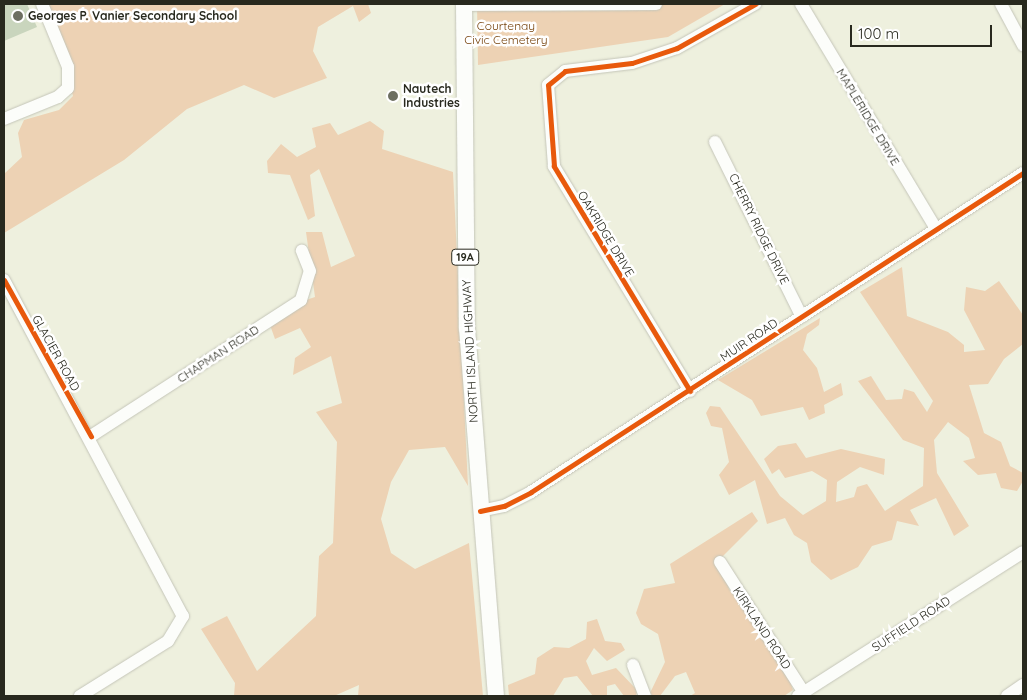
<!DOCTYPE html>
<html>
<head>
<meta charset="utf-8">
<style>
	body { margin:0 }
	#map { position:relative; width:1027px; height:700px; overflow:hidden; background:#eef0de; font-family:Quicksand,sans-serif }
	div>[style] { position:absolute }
	.green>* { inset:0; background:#edd2b4 }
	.building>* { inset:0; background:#c9d5bd }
	.roads { filter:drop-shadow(0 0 1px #c4c5b8) drop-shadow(0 0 1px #c4c5b8) }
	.minor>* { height:12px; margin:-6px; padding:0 6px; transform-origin:6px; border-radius:6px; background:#fcfdfa }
	.major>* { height:16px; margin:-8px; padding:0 8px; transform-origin:8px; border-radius:8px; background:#fcfdfa }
	.cycleway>* { height:5px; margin:-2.5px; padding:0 2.5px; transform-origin:2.5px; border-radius:2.5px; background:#e8590c }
	.dots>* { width:14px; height:14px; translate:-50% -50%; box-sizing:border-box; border:2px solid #fff; border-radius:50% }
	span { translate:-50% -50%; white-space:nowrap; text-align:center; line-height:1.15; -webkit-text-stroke:5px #fff; paint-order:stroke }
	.shield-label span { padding:1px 4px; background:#fff; border:1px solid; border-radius:4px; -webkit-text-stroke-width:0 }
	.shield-label { font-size:11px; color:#28291e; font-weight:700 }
	.poi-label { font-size:12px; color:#28291e; font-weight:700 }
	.left { translate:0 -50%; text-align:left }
	.park-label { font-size:12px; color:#77440e }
	.street-label { font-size:12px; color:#28291e }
	.frame { position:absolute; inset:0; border:5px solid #28291e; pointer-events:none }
	.scale { position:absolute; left:850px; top:25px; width:142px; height:22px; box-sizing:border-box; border:2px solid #28291e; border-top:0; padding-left:6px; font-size:15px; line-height:18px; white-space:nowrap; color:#28291e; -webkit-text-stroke:4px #fff; paint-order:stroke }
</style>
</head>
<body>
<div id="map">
	<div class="green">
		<i style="clip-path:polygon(48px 4px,368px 4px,371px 13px,359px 22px,353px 6px,318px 27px,313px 51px,327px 78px,274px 98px,244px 85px,187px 109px,124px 160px,4px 233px,4px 174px,22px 157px,18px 133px,24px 120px,59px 110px,73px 96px)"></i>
		<i style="clip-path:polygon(477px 4px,725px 4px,668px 37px,478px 65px)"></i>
		<i style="clip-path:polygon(370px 121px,384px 131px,382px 149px,453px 172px,468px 486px,445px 447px,409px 450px,391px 482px,381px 519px,391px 553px,415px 569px,469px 543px,483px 696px,358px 696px,359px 685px,334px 696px,234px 696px,235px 683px,201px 629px,227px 616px,257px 671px,316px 616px,319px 556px,333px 543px,337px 442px,316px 412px,342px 403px,331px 356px,293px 375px,295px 358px,311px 347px,300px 328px,275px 339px,270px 325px,297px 303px,315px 297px,306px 232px,322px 232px,331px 267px,355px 256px,319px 169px,310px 175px,315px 216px,308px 220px,290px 175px,268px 173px,267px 161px,281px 144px,297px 157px,316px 147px,312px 128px,330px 123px,338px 135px)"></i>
		<i style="clip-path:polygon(902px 267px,907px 316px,948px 332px,964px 345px,964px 352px,985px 350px,964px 310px,966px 287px,985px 291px,999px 281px,1023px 315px,1023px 344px,1004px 359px,988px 384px,969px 385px,984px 433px,1001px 442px,1010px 466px,1023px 473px,1023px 481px,1017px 491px,1001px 488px,996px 473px,978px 475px,963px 461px,975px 458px,969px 438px,948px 422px,934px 440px,937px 473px,969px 526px,954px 536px,936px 498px,910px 510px,919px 526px,897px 521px,892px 540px,872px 546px,858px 567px,831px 580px,811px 562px,807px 543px,794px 535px,785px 518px,767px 524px,755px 480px,729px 495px,719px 475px,729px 462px,722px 428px,711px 426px,706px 413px,710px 406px,720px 407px,780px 496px,803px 515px,826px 501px,827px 480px,812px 471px,785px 478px,779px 469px,772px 474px,764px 459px,778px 446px,796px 443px,806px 458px,841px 449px,885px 459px,884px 475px,860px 467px,837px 482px,836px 502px,854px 497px,857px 487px,867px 484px,885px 511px,923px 486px,924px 448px,903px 440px,858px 381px,871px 376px,886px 400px,902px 399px,904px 389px,914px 392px,927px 412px,933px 401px,860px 292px)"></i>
		<i style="clip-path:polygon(820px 318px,819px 325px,807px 334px,803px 350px,817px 368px,824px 392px,841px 383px,843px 395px,824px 405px,825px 413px,809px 420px,803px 407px,761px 416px,752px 400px,718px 380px)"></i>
		<i style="clip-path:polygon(752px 512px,758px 521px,720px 559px,729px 589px,783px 661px,793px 690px,784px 696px,690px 696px,695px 693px,686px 672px,675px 676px,660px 696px,653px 696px,650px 693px,665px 662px,658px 634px,641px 624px,636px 613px,644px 589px,675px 583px,670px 564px)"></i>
		<i style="clip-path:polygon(597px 619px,605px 641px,621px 643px,625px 650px,607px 661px,594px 648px,586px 661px,592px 675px,616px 668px,637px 690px,636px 696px,624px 696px,615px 684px,607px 686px,607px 696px,593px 696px,577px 676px,564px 678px,553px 696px,509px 696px,508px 685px,535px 674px,537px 658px,554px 647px,569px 648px,586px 639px,587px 622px)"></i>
	</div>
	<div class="building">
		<i style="clip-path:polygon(4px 4px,27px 4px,37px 27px,4px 41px)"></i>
	</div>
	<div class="roads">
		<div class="minor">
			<i style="left:801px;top:4px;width:262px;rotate:59deg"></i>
			<i style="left:1001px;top:4px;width:47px;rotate:61.8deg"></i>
			<i style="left:464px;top:5px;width:192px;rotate:-0.3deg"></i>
			<i style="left:4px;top:119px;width:58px;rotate:-22.2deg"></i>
			<i style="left:58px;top:97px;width:13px;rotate:-42deg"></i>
			<i style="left:68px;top:88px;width:21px;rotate:-90deg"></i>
			<i style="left:68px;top:67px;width:68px;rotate:-112.4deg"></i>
			<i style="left:715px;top:142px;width:195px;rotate:63.6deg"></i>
			<i style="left:4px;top:280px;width:381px;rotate:62deg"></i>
			<i style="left:183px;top:616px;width:29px;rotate:121deg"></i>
			<i style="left:168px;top:641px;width:104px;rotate:148deg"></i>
			<i style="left:690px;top:391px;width:263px;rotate:-121.2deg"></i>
			<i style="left:554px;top:166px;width:81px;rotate:-94.2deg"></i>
			<i style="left:548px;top:85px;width:22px;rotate:-39deg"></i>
			<i style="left:565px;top:71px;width:67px;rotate:-6.8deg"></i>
			<i style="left:632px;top:63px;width:47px;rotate:-18.4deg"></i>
			<i style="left:677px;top:48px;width:90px;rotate:-29.4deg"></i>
			<i style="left:91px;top:436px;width:250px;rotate:-32.9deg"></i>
			<i style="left:301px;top:300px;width:30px;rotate:-73deg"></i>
			<i style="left:310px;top:271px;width:22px;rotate:-112deg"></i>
			<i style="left:480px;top:511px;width:25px;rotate:-12deg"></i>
			<i style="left:504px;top:506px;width:30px;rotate:-27deg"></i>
			<i style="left:531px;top:492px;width:586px;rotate:-32.96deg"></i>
			<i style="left:720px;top:562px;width:156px;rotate:57.3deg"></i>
			<i style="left:633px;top:665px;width:33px;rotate:69deg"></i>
			<i style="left:798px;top:696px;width:267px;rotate:-32.6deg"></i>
			<i style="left:1007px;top:696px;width:19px;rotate:-35deg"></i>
		</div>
		<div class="major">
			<i style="left:464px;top:4px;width:324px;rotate:89.5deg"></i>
			<i style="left:467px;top:328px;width:369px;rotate:85.5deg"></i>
		</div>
	</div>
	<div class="cycleway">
		<i style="left:4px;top:280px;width:179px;rotate:60.9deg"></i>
		<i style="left:690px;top:391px;width:263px;rotate:-121.2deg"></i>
		<i style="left:554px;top:166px;width:81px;rotate:-94.2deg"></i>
		<i style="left:548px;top:85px;width:22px;rotate:-39deg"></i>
		<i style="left:565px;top:71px;width:67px;rotate:-6.8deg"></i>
		<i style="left:632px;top:63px;width:47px;rotate:-18.4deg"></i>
		<i style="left:677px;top:48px;width:90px;rotate:-29.4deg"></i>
		<i style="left:480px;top:511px;width:25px;rotate:-12deg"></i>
		<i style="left:504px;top:506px;width:30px;rotate:-27deg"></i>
		<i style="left:531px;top:492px;width:586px;rotate:-32.96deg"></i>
	</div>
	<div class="dots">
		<i style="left:18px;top:16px;background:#6d6f61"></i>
		<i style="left:393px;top:96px;background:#6d6f61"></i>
	</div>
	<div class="shield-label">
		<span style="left:465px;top:257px">19A</span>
	</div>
	<div class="poi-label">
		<span class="left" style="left:28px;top:16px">Georges P. Vanier Secondary School</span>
		<span class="left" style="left:403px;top:96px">Nautech<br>Industries</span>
	</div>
	<div class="park-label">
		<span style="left:506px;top:33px">Courtenay<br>Civic Cemetery</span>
	</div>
	<div class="street-label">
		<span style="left:868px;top:117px;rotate:59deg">MAPLERIDGE DRIVE</span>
		<span style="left:759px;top:229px;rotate:64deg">CHERRY RIDGE DRIVE</span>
		<span style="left:606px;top:234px;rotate:59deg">OAKRIDGE DRIVE</span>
		<span style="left:749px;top:340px;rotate:-34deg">MUIR ROAD</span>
		<span style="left:470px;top:351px;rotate:-93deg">NORTH ISLAND HIGHWAY</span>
		<span style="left:56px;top:353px;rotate:61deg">GLACIER ROAD</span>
		<span style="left:218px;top:354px;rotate:-33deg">CHAPMAN ROAD</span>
		<span style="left:911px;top:624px;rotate:-33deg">SUFFIELD ROAD</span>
		<span style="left:762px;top:628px;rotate:57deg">KIRKLAND ROAD</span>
	</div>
	<div class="frame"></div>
	<div class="scale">100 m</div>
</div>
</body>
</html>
